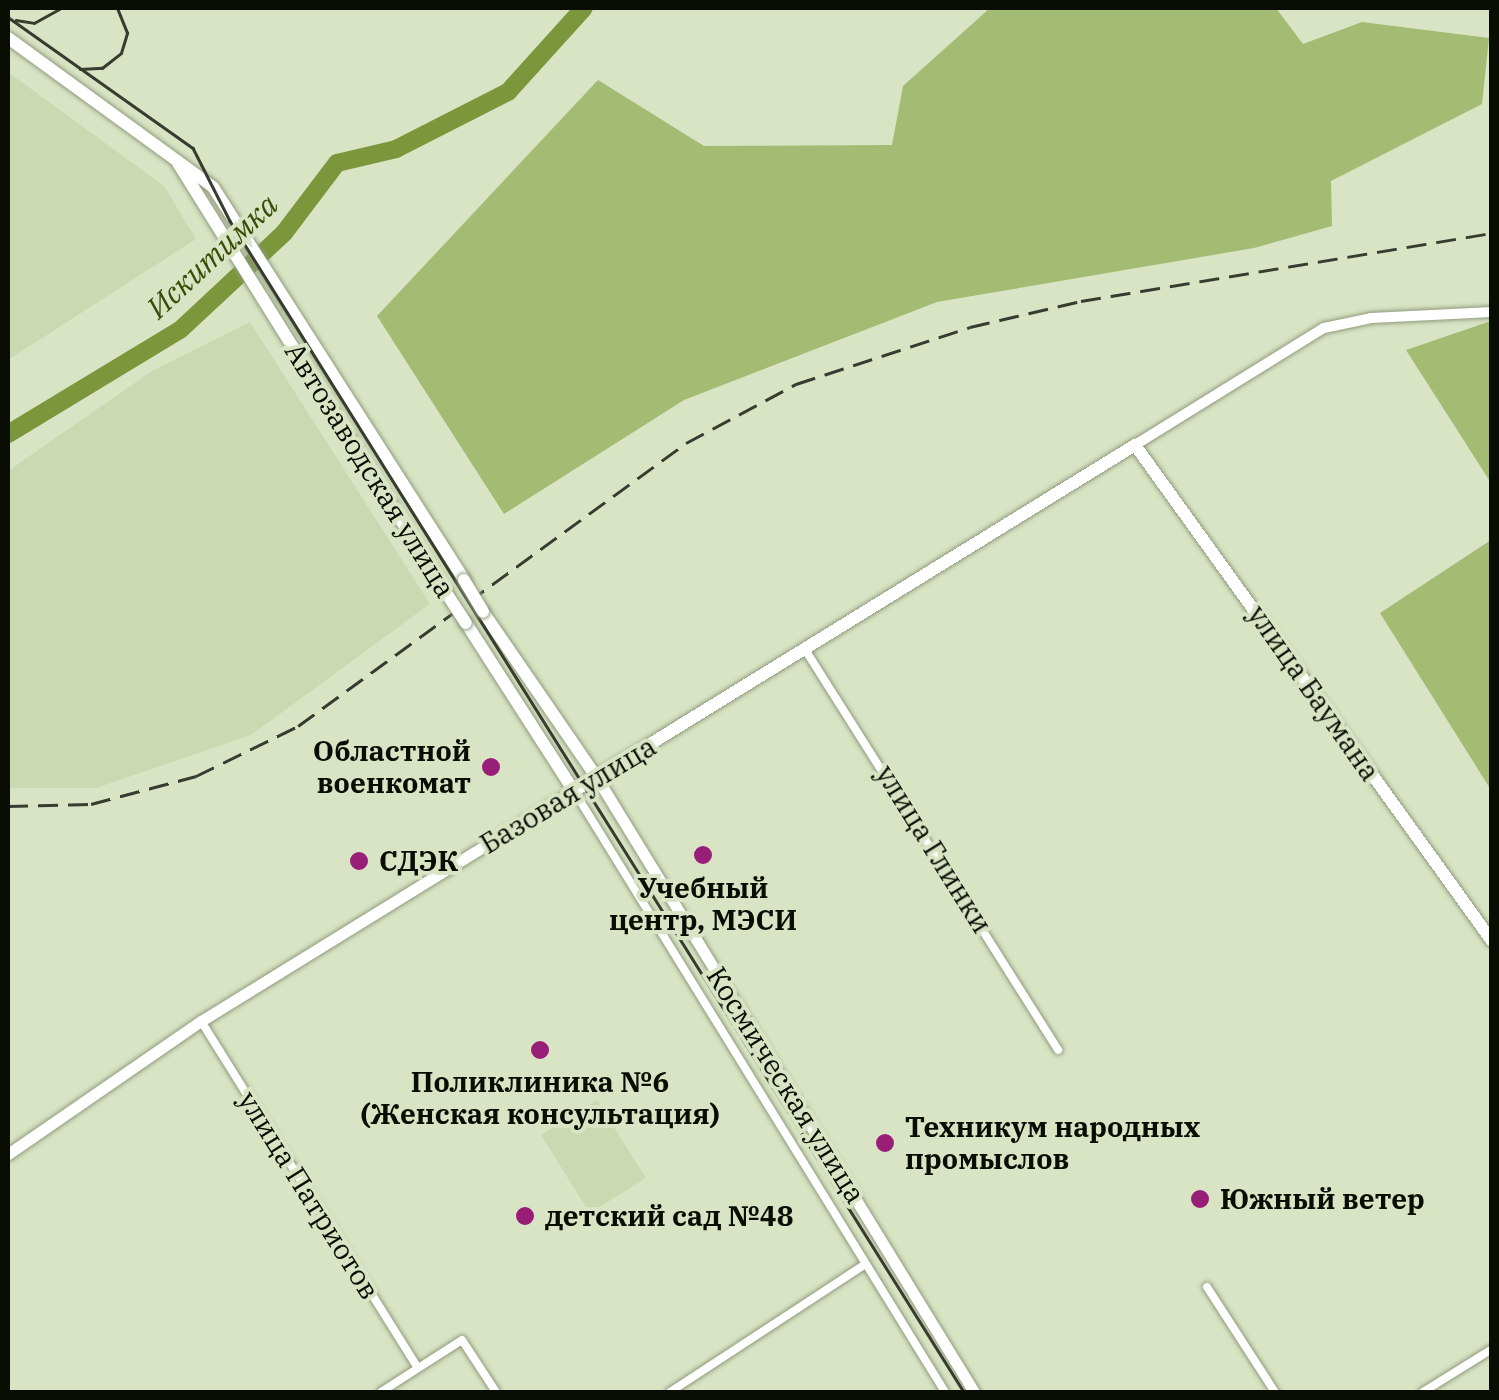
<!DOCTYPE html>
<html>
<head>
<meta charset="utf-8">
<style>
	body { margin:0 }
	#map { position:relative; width:1499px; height:1400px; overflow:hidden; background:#d8e4c4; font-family:"IBM Plex Serif",serif }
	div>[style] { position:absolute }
	.built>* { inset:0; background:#cbd9b2; transform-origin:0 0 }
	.green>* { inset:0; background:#a4bb74 }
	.river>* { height:18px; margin:-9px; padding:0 9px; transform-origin:9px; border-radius:9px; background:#7b963b }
	.roads { filter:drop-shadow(0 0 2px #909b7d) drop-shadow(0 0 2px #909b7d) }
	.minor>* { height:8px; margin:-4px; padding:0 4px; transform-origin:4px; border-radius:4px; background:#fff }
	.tertiary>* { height:10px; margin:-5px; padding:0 5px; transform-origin:5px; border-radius:5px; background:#fff }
	.secondary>* { height:11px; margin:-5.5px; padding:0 5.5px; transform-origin:5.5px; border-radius:5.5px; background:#fff }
	.primary>* { height:12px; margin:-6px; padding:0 6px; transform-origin:6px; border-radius:6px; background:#fff }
	.tram>* { height:2.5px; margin:-1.25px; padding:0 1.25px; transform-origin:1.25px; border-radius:1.25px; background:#373c2e }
	.rail>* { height:2.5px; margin-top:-1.25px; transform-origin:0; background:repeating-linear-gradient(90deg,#373c2e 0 20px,transparent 0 30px) }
	.bridges { filter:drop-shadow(0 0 2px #909b7d) drop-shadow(0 0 2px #909b7d) }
	.primary-bridge>* { height:12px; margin:-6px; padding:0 6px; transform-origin:6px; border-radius:6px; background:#fff }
	.dots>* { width:28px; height:28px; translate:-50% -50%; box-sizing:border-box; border:5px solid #d8e4c4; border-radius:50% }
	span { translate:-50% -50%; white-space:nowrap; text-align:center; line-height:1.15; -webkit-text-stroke:8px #d8e4c4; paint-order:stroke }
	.street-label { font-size:28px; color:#0a0d04 }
	.poi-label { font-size:28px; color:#0a0d04; font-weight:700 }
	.right { translate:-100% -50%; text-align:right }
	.left { translate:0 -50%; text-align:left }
	.water-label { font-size:30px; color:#3b4c07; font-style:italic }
	.frame { position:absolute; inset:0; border:10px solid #0a0d04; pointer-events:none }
</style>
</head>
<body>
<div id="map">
	<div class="built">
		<i style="clip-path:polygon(8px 72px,164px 186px,196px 239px,8px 360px)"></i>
		<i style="clip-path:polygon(250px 322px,430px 604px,251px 735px,96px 788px,8px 788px,8px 471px,152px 371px)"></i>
		<i style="left:597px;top:1100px;width:92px;height:66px;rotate:58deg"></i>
	</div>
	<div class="green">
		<i style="clip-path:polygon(990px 8px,1276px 8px,1303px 44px,1362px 22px,1489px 38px,1482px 104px,1331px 181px,1332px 226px,1254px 248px,937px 302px,684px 400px,504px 514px,377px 316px,598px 80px,704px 146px,892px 145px,903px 86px)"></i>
		<i style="clip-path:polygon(1491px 321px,1492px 321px,1491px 483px,1406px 350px)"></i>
		<i style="clip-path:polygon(1491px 540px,1491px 790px,1380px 613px)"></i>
	</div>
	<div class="river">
		<i style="left:8px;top:434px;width:201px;rotate:-31.2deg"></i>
		<i style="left:180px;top:330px;width:142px;rotate:-43deg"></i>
		<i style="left:284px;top:233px;width:88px;rotate:-52.9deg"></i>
		<i style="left:337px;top:163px;width:61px;rotate:-13.3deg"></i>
		<i style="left:396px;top:149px;width:126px;rotate:-27deg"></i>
		<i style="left:508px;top:92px;width:113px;rotate:-47.9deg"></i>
	</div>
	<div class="roads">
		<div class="minor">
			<i style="left:806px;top:651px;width:472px;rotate:57.7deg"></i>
			<i style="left:574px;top:791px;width:706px;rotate:58.31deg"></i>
			<i style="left:201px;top:1021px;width:409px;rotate:58deg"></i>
			<i style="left:1207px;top:1287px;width:125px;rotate:57.1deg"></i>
			<i style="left:381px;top:1392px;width:96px;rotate:-32.7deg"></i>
			<i style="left:462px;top:1340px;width:62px;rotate:56.8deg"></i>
			<i style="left:670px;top:1392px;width:232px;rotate:-33.2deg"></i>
			<i style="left:1423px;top:1392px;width:81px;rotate:-31.9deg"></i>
		</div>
		<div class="tertiary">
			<i style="left:1135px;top:445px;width:222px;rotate:-31.8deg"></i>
			<i style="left:1324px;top:328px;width:48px;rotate:-12deg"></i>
			<i style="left:1371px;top:318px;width:121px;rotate:-2.8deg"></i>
		</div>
		<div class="secondary">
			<i style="left:597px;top:778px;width:721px;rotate:58.45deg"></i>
			<i style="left:8px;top:1154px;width:234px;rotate:-34.6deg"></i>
			<i style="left:201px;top:1021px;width:438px;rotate:-31.7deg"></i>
		</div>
		<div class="primary">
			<i style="left:8px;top:38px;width:253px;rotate:36deg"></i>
			<i style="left:213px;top:187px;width:466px;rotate:57.4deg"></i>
			<i style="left:178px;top:163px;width:504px;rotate:58.04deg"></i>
			<i style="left:483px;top:612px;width:201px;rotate:55.5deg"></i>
			<i style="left:466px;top:623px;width:200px;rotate:57.3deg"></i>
			<i style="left:574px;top:791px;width:659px;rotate:-31.66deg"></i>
			<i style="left:1135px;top:445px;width:611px;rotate:54.26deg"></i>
		</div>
	</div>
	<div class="tram">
		<i style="left:8px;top:17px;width:227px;rotate:35.3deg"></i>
		<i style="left:193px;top:148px;width:82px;rotate:63.1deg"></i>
		<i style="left:230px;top:221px;width:1382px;rotate:57.92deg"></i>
		<i style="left:16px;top:20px;width:18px;rotate:9deg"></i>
		<i style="left:34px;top:23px;width:31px;rotate:-29deg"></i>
		<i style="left:80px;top:69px;width:22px;rotate:-3deg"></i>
		<i style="left:102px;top:68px;width:24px;rotate:-38deg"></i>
		<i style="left:121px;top:53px;width:21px;rotate:-73deg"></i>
		<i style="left:127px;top:33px;width:27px;rotate:-112deg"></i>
	</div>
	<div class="rail">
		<i style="left:8px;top:806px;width:83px;rotate:-1.4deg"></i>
		<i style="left:91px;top:804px;width:109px;rotate:-14.9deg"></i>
		<i style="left:196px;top:776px;width:114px;rotate:-26.1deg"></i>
		<i style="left:298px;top:726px;width:480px;rotate:-36.1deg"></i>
		<i style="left:686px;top:443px;width:125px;rotate:-28.2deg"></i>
		<i style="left:796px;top:384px;width:183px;rotate:-18.1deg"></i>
		<i style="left:970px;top:327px;width:114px;rotate:-13.2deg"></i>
		<i style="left:1081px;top:301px;width:417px;rotate:-9.4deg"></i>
	</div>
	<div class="bridges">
		<div class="primary-bridge">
			<i style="left:464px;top:580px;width:37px;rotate:59deg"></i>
			<i style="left:445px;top:591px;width:38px;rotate:57deg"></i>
		</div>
	</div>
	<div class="dots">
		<i style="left:491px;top:767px;background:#991e77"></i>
		<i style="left:703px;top:855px;background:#991e77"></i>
		<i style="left:359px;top:861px;background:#991e77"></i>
		<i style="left:540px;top:1050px;background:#991e77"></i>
		<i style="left:885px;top:1143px;background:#991e77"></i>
		<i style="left:1200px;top:1199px;background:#991e77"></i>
		<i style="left:525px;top:1216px;background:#991e77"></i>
	</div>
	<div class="street-label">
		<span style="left:370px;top:470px;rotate:58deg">Автозаводская улица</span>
		<span style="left:1314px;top:693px;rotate:55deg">улица Баумана</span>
		<span style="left:568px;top:795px;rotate:-31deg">Базовая улица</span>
		<span style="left:934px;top:849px;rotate:58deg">улица Глинки</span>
		<span style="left:786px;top:1085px;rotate:58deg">Космическая улица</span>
		<span style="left:309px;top:1195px;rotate:58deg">улица Патриотов</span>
	</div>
	<div class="poi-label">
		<span class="right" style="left:471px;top:767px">Областной<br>военкомат</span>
		<span class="left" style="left:379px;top:861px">СДЭК</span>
		<span style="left:703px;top:904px">Учебный<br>центр, МЭСИ</span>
		<span style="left:540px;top:1098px">Поликлиника №6<br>(Женская консультация)</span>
		<span class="left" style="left:905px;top:1143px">Техникум народных<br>промыслов</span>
		<span class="left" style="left:1220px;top:1199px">Южный ветер</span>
		<span class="left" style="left:545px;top:1216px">детский сад №48</span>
	</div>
	<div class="water-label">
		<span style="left:212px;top:256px;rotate:-43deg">Искитимка</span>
	</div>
	<div class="frame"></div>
</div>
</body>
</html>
